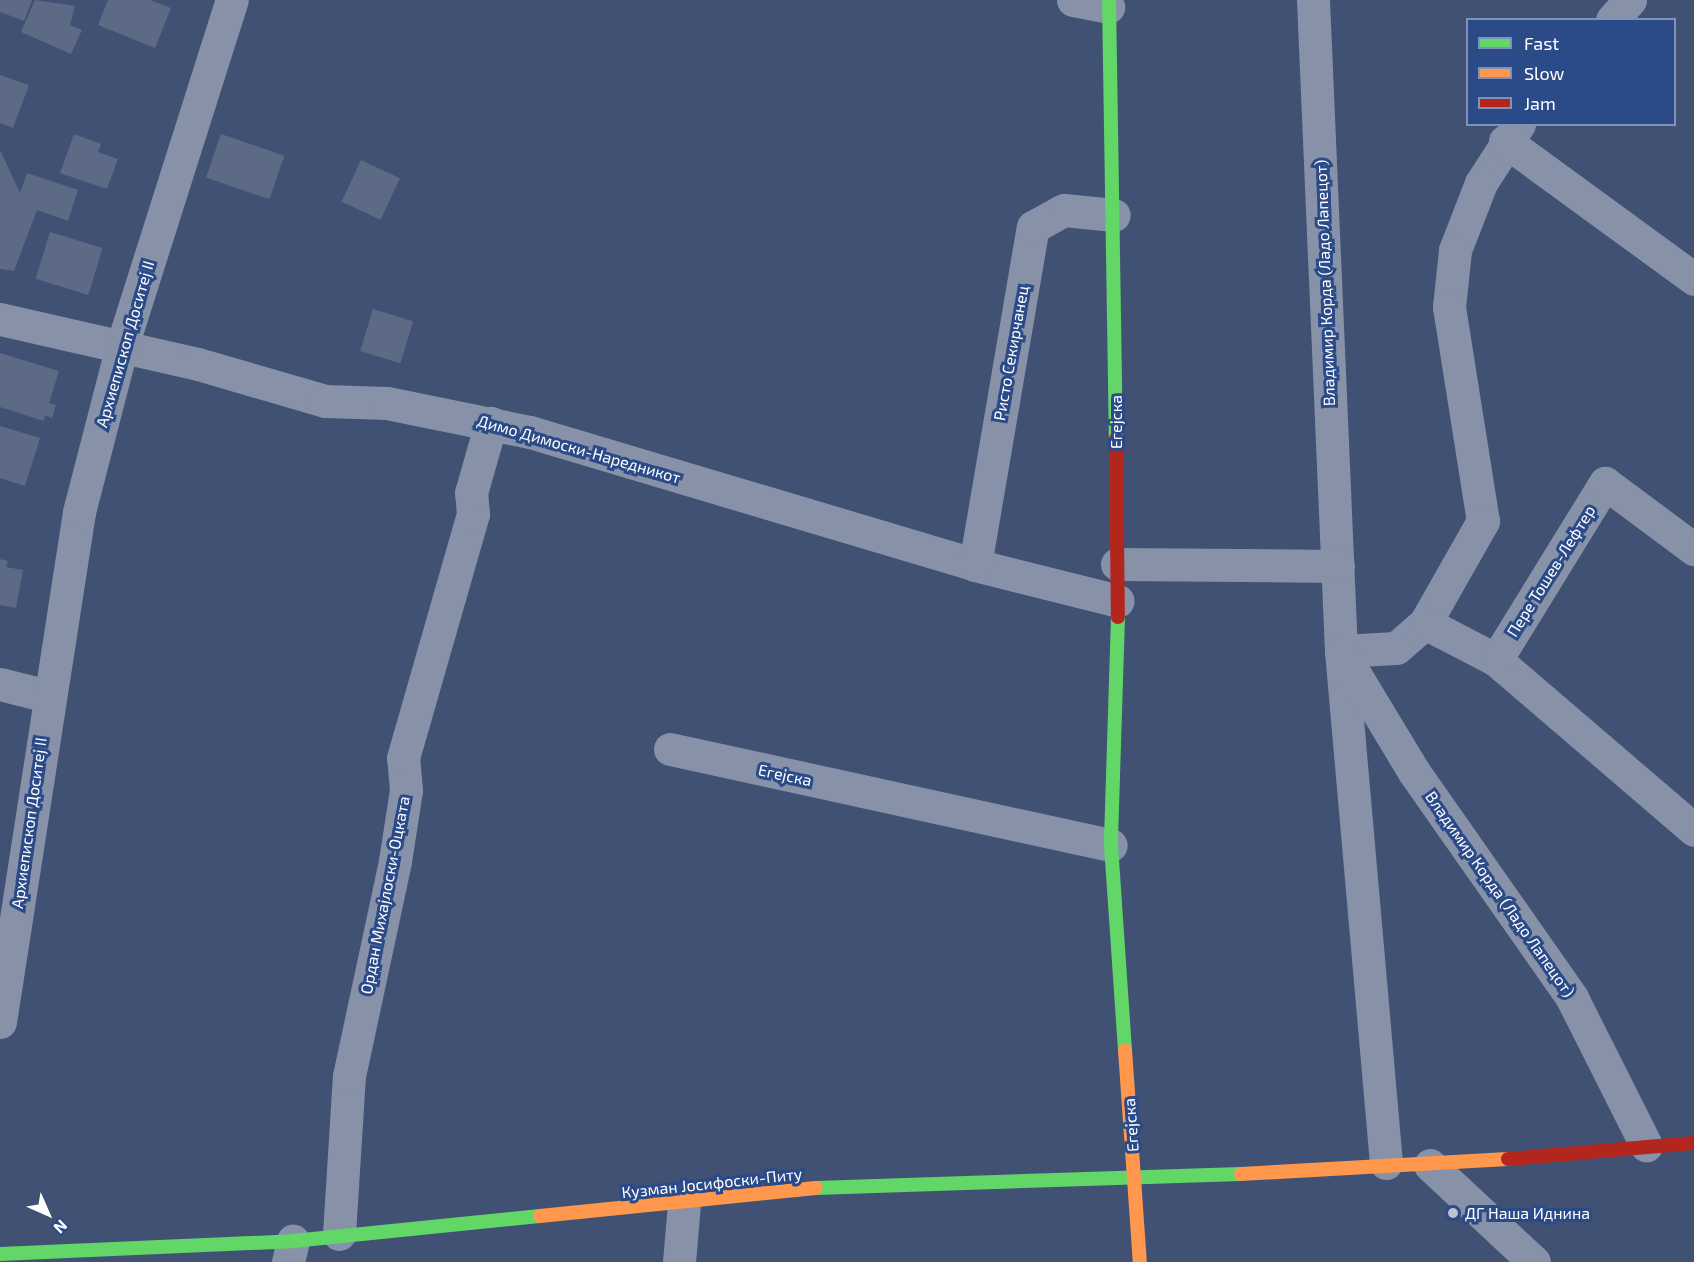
<!DOCTYPE html>
<html>
<head>
<meta charset="utf-8">
<style>
	body { margin:0 }
	#map { position:relative; width:1694px; height:1262px; overflow:hidden; background:#405173; font-family:"Exo 2",sans-serif }
	div>[style] { position:absolute }
	.building>* { inset:0; background:#5d6a85; transform-origin:0 0 }
	.street>* { height:33px; margin:-16.5px; padding:0 16.5px; transform-origin:16.5px; border-radius:16.5px; background:#8792a8 }
	.fast>* { height:14px; margin:-7px; padding:0 7px; transform-origin:7px; border-radius:7px; background:#63d668 }
	.slow>* { height:14px; margin:-7px; padding:0 7px; transform-origin:7px; border-radius:7px; background:#ff974d }
	.jam>* { height:14px; margin:-7px; padding:0 7px; transform-origin:7px; border-radius:7px; background:#b3261e }
	.dots>* { width:16px; height:16px; translate:-50% -50%; box-sizing:border-box; border:3px solid #2b4a88; border-radius:50% }
	span { translate:-50% -50%; white-space:nowrap; text-align:center; line-height:1.15; -webkit-text-stroke:6px #2b4a88; paint-order:stroke }
	.street-label { font-size:16px; color:#fff }
	.poi-label { font-size:16px; color:#fff }
	.left { translate:0 -50%; text-align:left }
	.legend { position:absolute; left:1466px; top:18px; width:210px; height:108px; box-sizing:border-box; background:#2b4a88; border:2px solid #8092b8; margin:0; padding:8px 10px; list-style:none; font-size:18px; color:#fff }
	.legend li { display:flex; align-items:center; gap:12px; height:30px }
	.legend b { width:30px; border:2px solid #8092b8 }
	.north { position:absolute; left:18px; top:1184px; width:60px; height:60px; -webkit-text-stroke:4px #2b4a88; paint-order:stroke; rotate:135deg; font-size:16px; font-weight:700; line-height:24px; text-align:center; color:#fff }
	.north::after { content:''; display:block; margin:auto; width:21px; height:27px; background:#fff; clip-path:polygon(50% 0,100% 100%,50% 72%,0 100%) }
</style>
</head>
<body>
<div id="map">
	<div class="building">
		<i style="clip-path:polygon(0 0,32px 0,24px 21px,0 12px)"></i>
		<i style="clip-path:polygon(35px 0,75px 6px,70px 25px,82px 30px,71px 54px,21px 32px)"></i>
		<i style="clip-path:polygon(108px 0,150px 0,171px 8px,155px 48px,98px 25px)"></i>
		<i style="clip-path:polygon(0 75px,29px 85px,13px 128px,0 123px)"></i>
		<i style="clip-path:polygon(74px 134px,101px 144px,98px 152px,118px 159px,107px 189px,60px 173px)"></i>
		<i style="left:221px;top:134px;width:67px;height:46px;rotate:19deg"></i>
		<i style="clip-path:polygon(0 150px,20px 193px,27px 173px,78px 190px,68px 221px,37px 210px,14px 271px,0 269px)"></i>
		<i style="left:361px;top:160px;width:43px;height:46px;rotate:25deg"></i>
		<i style="left:50px;top:232px;width:55px;height:49px;rotate:17deg"></i>
		<i style="left:373px;top:309px;width:42px;height:44px;rotate:17deg"></i>
		<i style="clip-path:polygon(0 353px,59px 371px,49px 403px,56px 405px,52px 418px,45px 415px,44px 421px,0 407px)"></i>
		<i style="clip-path:polygon(0 426px,40px 438px,25px 486px,0 478px)"></i>
		<i style="clip-path:polygon(0 559px,8px 561px,6px 567px,23px 570px,16px 608px,0 605px)"></i>
	</div>
	<div class="street">
		<i style="left:1073px;top:0;width:36px;rotate:11deg"></i>
		<i style="left:1313px;top:0;width:652px;rotate:87.54deg"></i>
		<i style="left:1341px;top:651px;width:514px;rotate:84.98deg"></i>
		<i style="left:1612px;top:20px;width:27px;rotate:-48deg"></i>
		<i style="left:1519px;top:124px;width:70px;rotate:122.8deg"></i>
		<i style="left:1481px;top:183px;width:72px;rotate:111.2deg"></i>
		<i style="left:1455px;top:250px;width:57px;rotate:96deg"></i>
		<i style="left:1449px;top:307px;width:217px;rotate:81deg"></i>
		<i style="left:1483px;top:521px;width:117px;rotate:119.6deg"></i>
		<i style="left:1425px;top:623px;width:38px;rotate:139deg"></i>
		<i style="left:1396px;top:648px;width:55px;rotate:176.9deg"></i>
		<i style="left:1341px;top:651px;width:141px;rotate:58.9deg"></i>
		<i style="left:1414px;top:772px;width:276px;rotate:55deg"></i>
		<i style="left:1572px;top:998px;width:165px;rotate:63.3deg"></i>
		<i style="left:1505px;top:141px;width:234px;rotate:36.1deg"></i>
		<i style="left:0;top:319px;width:203px;rotate:12.8deg"></i>
		<i style="left:198px;top:364px;width:132px;rotate:16.2deg"></i>
		<i style="left:325px;top:401px;width:62px;rotate:1.8deg"></i>
		<i style="left:387px;top:403px;width:146px;rotate:11.5deg"></i>
		<i style="left:530px;top:432px;width:464px;rotate:16.6deg"></i>
		<i style="left:975px;top:565px;width:147px;rotate:14.1deg"></i>
		<i style="left:1117px;top:564px;width:221px;rotate:0.5deg"></i>
		<i style="left:975px;top:565px;width:343px;rotate:-80.3deg"></i>
		<i style="left:1033px;top:227px;width:35px;rotate:-29deg"></i>
		<i style="left:1064px;top:210px;width:50px;rotate:5.7deg"></i>
		<i style="left:1425px;top:623px;width:80px;rotate:27.5deg"></i>
		<i style="left:1496px;top:660px;width:261px;rotate:40.6deg"></i>
		<i style="left:1496px;top:660px;width:208px;rotate:-58.4deg"></i>
		<i style="left:1605px;top:483px;width:111px;rotate:36.6deg"></i>
		<i style="left:0;top:684px;width:49px;rotate:14.3deg"></i>
		<i style="left:670px;top:749px;width:451px;rotate:12.3deg"></i>
		<i style="left:0;top:1022px;width:516px;rotate:-81.19deg"></i>
		<i style="left:79px;top:512px;width:171px;rotate:-75.5deg"></i>
		<i style="left:122px;top:346px;width:363px;rotate:-72.4deg"></i>
		<i style="left:1430px;top:1165px;width:142px;rotate:43deg"></i>
		<i style="left:339px;top:1234px;width:158px;rotate:-86.4deg"></i>
		<i style="left:349px;top:1076px;width:220px;rotate:-77.9deg"></i>
		<i style="left:395px;top:861px;width:72px;rotate:-81.2deg"></i>
		<i style="left:406px;top:790px;width:32px;rotate:-95deg"></i>
		<i style="left:403px;top:758px;width:254px;rotate:-74deg"></i>
		<i style="left:473px;top:514px;width:21px;rotate:-95deg"></i>
		<i style="left:471px;top:493px;width:73px;rotate:-74.1deg"></i>
		<i style="left:288px;top:1262px;width:22px;rotate:-77deg"></i>
		<i style="left:679px;top:1262px;width:58px;rotate:-85.1deg"></i>
	</div>
	<div class="fast">
		<i style="left:1109px;top:0;width:439px;rotate:89.1deg"></i>
		<i style="left:1118px;top:617px;width:228px;rotate:91.8deg"></i>
		<i style="left:1111px;top:845px;width:205px;rotate:86.1deg"></i>
		<i style="left:816px;top:1188px;width:425px;rotate:-1.9deg"></i>
		<i style="left:0;top:1254px;width:293px;rotate:-2.5deg"></i>
		<i style="left:293px;top:1241px;width:248px;rotate:-5.8deg"></i>
	</div>
	<div class="slow">
		<i style="left:1125px;top:1050px;width:213px;rotate:86deg"></i>
		<i style="left:1241px;top:1174px;width:267px;rotate:-3.2deg"></i>
		<i style="left:540px;top:1216px;width:277px;rotate:-5.8deg"></i>
	</div>
	<div class="jam">
		<i style="left:1116px;top:439px;width:178px;rotate:89.4deg"></i>
		<i style="left:1508px;top:1159px;width:187px;rotate:-4.9deg"></i>
	</div>
	<div class="dots">
		<i style="left:1453px;top:1213px;background:#bcc2ce"></i>
	</div>
	<div class="street-label">
		<span style="left:1325px;top:283px;rotate:-92deg">Владимир Корда (Ладо Лапецот)</span>
		<span style="left:125px;top:344px;rotate:-74deg">Архиепископ Доситеј II</span>
		<span style="left:1011px;top:353px;rotate:-80deg">Ристо Секирчанец</span>
		<span style="left:1116px;top:422px;rotate:-90deg">Егејска</span>
		<span style="left:579px;top:449px;rotate:16deg">Димо Димоски-Наредникот</span>
		<span style="left:1551px;top:571px;rotate:-58deg">Пере Тошев-Лефтер</span>
		<span style="left:785px;top:775px;rotate:12deg">Егејска</span>
		<span style="left:29px;top:823px;rotate:-82deg">Архиепископ Доситеј II</span>
		<span style="left:1500px;top:894px;rotate:55deg">Владимир Корда (Ладо Лапецот)</span>
		<span style="left:385px;top:895px;rotate:-79deg">Ордан Михајлоски-Оцката</span>
		<span style="left:1131px;top:1125px;rotate:-94deg">Егејска</span>
		<span style="left:712px;top:1183px;rotate:-6deg">Кузман Јосифоски-Питу</span>
	</div>
	<div class="poi-label">
		<span class="left" style="left:1465px;top:1213px">ДГ Наша Иднина</span>
	</div>
	<ul class="legend">
	<li><b style="height:8px;background:#63d668"></b>Fast</li>
	<li><b style="height:8px;background:#ff974d"></b>Slow</li>
	<li><b style="height:8px;background:#b3261e"></b>Jam</li>
	</ul>
	<div class="north">N</div>
</div>
</body>
</html>
